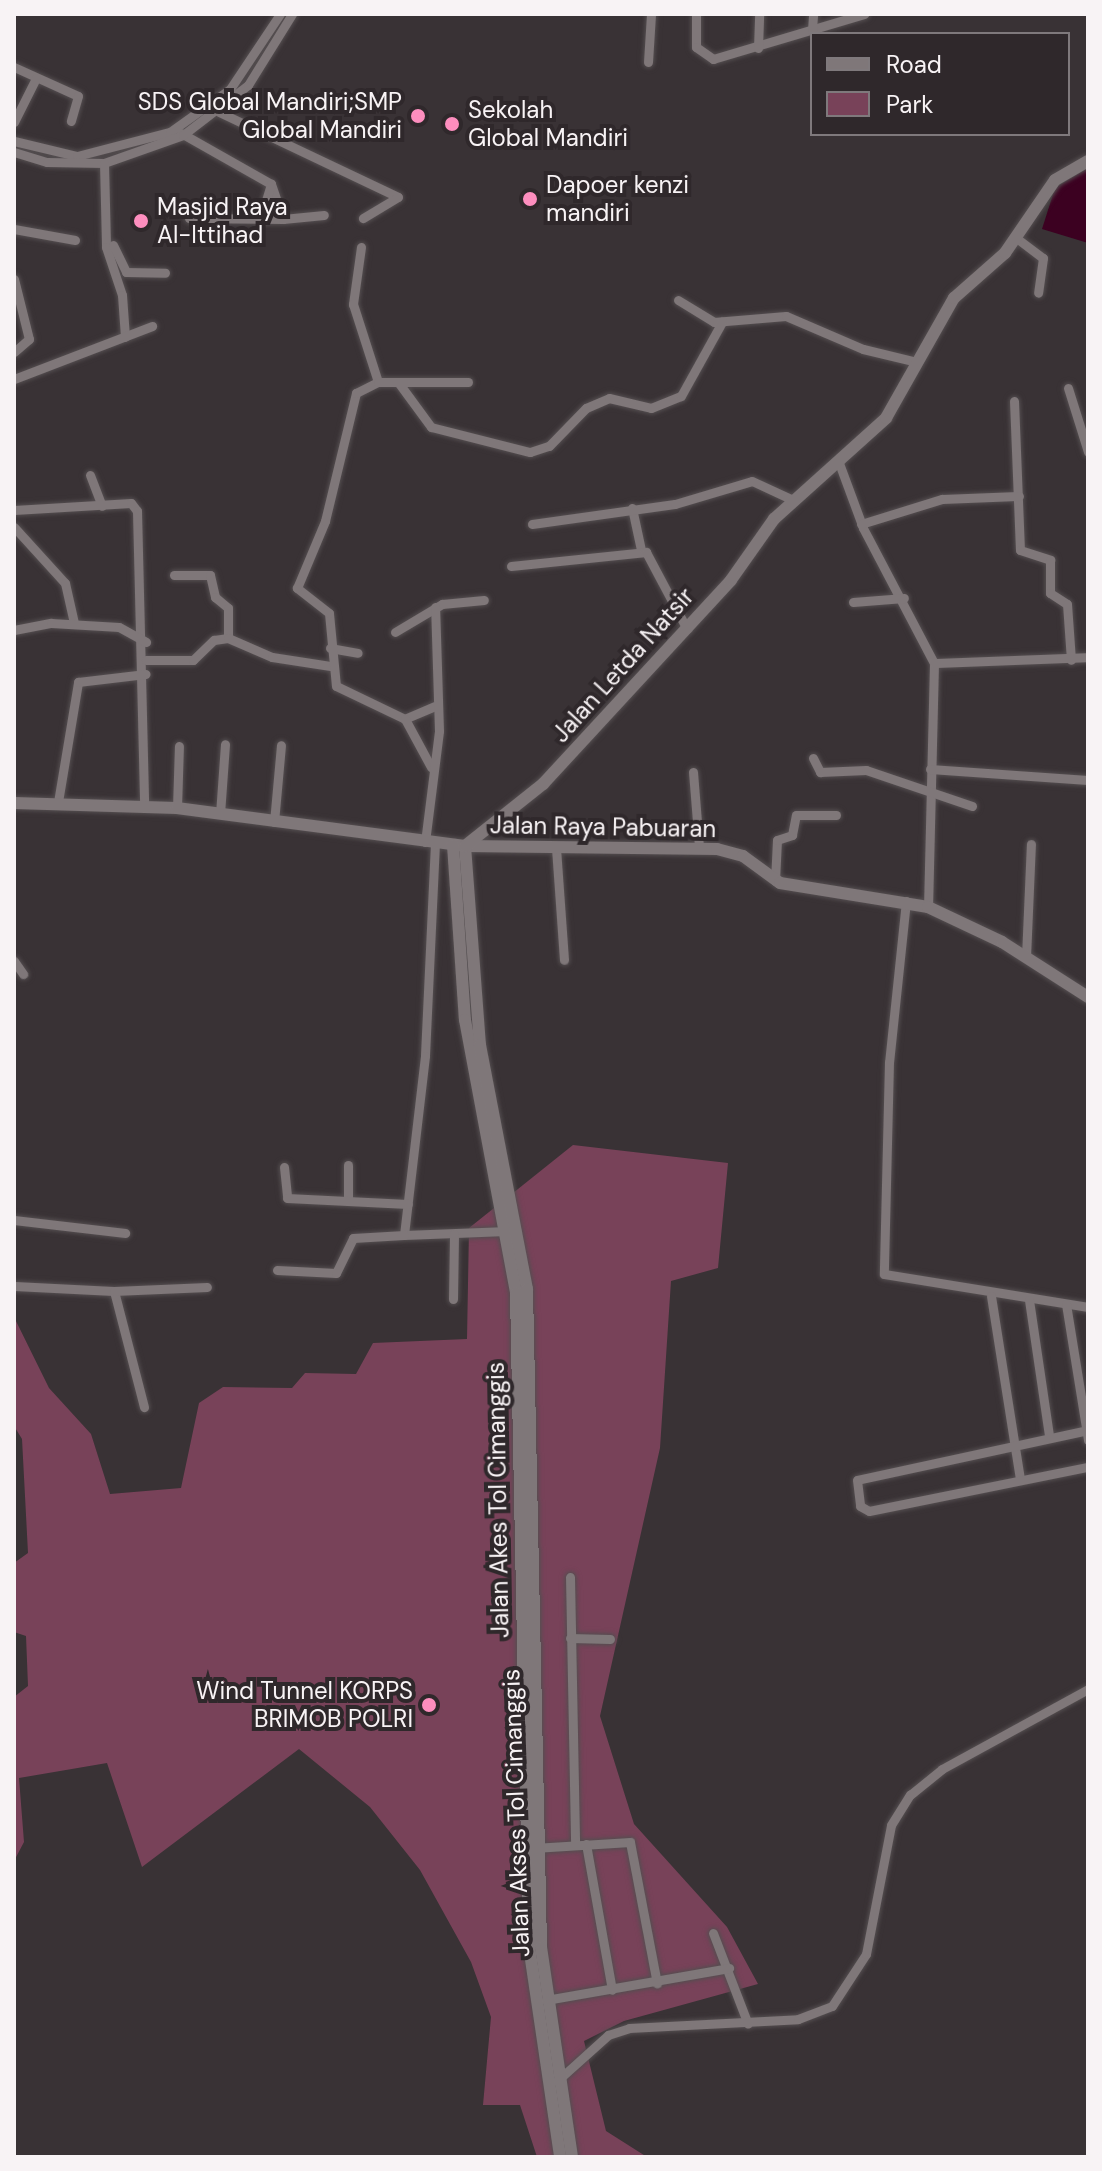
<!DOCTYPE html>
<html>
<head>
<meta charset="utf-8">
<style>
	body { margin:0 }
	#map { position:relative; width:1102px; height:2171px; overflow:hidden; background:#393235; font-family:"DM Sans",sans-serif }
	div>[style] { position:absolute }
	.green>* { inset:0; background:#784259 }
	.water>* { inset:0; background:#3c0121 }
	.roads { filter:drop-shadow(0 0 2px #544e50) drop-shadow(0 0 2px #544e50) }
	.street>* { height:9px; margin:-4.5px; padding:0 4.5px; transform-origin:4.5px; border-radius:4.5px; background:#7f7779 }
	.secondary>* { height:12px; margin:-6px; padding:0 6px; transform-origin:6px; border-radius:6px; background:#7f7779 }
	.dots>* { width:22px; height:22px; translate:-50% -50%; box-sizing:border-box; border:4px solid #2f282b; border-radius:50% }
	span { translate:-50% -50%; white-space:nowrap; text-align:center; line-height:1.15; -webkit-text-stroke:8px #2f282b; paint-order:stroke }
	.poi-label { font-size:24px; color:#f8f3f5 }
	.right { translate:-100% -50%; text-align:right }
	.left { translate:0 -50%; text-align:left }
	.street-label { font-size:24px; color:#f8f3f5 }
	.frame { position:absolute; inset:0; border:16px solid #f8f3f5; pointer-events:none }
	.legend { position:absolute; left:810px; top:32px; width:260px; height:104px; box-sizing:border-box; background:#2f282b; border:2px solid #7f797c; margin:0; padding:10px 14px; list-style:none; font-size:24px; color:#f8f3f5 }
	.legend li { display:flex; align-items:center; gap:16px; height:40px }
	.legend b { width:40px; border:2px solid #7f797c }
</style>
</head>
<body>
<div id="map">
	<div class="green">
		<i style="clip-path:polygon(573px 1145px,728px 1163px,718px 1268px,671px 1281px,660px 1448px,600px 1716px,634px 1824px,727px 1927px,758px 1984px,624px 2021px,584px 2041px,606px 2131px,647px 2157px,537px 2157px,520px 2105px,483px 2105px,491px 2017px,471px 1962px,420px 1870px,370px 1807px,299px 1749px,142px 1867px,107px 1763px,19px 1778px,24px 1842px,14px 1861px,14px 1697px,28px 1686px,26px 1636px,14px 1632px,14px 1563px,28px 1553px,22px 1439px,14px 1426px,14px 1317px,49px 1388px,91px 1434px,110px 1494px,181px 1488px,199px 1403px,223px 1387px,292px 1388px,305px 1373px,356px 1374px,373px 1343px,467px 1339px,469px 1228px)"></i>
	</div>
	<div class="water">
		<i style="clip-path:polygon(1088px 168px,1088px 243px,1042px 229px,1055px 188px)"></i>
	</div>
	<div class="roads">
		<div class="street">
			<i style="left:696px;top:14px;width:33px;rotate:90deg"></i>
			<i style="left:696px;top:47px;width:21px;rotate:35deg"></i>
			<i style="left:713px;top:59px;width:158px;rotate:-16.6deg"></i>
			<i style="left:812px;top:30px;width:16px;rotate:-86deg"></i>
			<i style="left:758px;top:48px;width:34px;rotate:-88deg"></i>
			<i style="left:648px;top:62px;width:48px;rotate:-86.4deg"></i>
			<i style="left:14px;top:67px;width:70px;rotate:24.4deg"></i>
			<i style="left:78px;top:96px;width:26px;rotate:106deg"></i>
			<i style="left:219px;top:112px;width:198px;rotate:25.4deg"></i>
			<i style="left:398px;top:197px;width:41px;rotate:149deg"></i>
			<i style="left:14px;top:122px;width:49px;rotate:-63.4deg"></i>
			<i style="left:181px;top:133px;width:103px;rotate:29.5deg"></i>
			<i style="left:271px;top:184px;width:37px;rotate:71deg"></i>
			<i style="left:283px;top:219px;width:94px;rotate:-179.4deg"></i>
			<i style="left:14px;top:141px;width:65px;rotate:13.4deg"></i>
			<i style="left:77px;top:156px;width:96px;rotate:-14.5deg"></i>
			<i style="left:170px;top:132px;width:74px;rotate:-35.6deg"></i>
			<i style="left:230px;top:89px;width:90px;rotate:-56.3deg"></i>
			<i style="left:14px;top:152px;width:34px;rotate:17deg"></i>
			<i style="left:47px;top:162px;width:57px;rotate:1deg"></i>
			<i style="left:104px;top:163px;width:84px;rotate:-19.5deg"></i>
			<i style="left:183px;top:135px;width:82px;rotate:-37.6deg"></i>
			<i style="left:248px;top:85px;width:84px;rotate:-58.2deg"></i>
			<i style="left:104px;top:163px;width:84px;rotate:88.6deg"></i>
			<i style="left:106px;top:247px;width:51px;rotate:71.6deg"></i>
			<i style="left:122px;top:295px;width:42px;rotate:85.9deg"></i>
			<i style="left:283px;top:219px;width:41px;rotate:-5.6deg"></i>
			<i style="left:260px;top:220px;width:38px;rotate:-73deg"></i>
			<i style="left:14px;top:229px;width:62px;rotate:10.2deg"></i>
			<i style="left:1015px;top:237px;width:35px;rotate:37deg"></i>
			<i style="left:1043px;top:258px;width:35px;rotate:98deg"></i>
			<i style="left:113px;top:245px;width:30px;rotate:64deg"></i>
			<i style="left:126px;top:272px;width:39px;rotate:1deg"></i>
			<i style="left:361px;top:247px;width:58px;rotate:98deg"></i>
			<i style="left:353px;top:304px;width:82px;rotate:72.2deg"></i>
			<i style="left:14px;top:279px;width:62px;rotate:76deg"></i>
			<i style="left:29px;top:339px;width:20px;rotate:139deg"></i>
			<i style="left:678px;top:300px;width:42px;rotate:31.4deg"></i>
			<i style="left:714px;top:322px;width:72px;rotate:-4.8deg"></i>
			<i style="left:786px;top:316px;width:84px;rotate:23.2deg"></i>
			<i style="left:863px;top:349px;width:56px;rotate:13.5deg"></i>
			<i style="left:14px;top:379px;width:148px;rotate:-21deg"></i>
			<i style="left:398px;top:382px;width:56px;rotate:53.7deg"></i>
			<i style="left:431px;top:427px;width:102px;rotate:14.2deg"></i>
			<i style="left:530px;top:452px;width:20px;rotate:-18deg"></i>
			<i style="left:549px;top:446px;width:53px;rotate:-45.8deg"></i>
			<i style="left:586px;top:408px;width:25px;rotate:-23deg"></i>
			<i style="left:609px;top:398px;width:43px;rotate:13.4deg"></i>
			<i style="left:651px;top:408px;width:32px;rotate:-22deg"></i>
			<i style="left:681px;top:396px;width:85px;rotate:-61deg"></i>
			<i style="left:1068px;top:388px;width:67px;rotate:72.6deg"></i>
			<i style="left:1014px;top:401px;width:149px;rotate:87.7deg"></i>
			<i style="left:1020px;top:550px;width:32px;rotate:18deg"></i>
			<i style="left:1050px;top:560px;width:33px;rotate:90deg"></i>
			<i style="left:1050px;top:593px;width:20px;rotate:33deg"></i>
			<i style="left:1067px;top:604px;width:56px;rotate:85.9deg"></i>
			<i style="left:839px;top:463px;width:69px;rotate:69.7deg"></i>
			<i style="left:863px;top:528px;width:153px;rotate:62.3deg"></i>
			<i style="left:934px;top:663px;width:244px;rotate:91.4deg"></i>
			<i style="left:90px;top:475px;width:33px;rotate:69deg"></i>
			<i style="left:632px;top:508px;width:43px;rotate:77.9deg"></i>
			<i style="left:14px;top:510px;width:117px;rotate:-3.4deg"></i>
			<i style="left:131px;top:503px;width:10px;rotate:53deg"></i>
			<i style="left:137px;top:511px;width:294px;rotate:88.6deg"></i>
			<i style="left:532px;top:524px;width:144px;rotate:-8deg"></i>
			<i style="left:675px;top:504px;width:80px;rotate:-16.6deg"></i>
			<i style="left:752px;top:481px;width:45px;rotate:24.9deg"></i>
			<i style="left:861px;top:524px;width:85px;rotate:-17.2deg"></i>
			<i style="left:942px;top:499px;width:77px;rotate:-2.2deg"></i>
			<i style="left:14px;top:527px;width:76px;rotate:47.7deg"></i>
			<i style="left:65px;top:583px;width:41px;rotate:77.3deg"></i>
			<i style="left:511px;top:566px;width:136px;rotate:-5.9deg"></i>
			<i style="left:646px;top:552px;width:87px;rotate:62deg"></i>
			<i style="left:174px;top:575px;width:36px"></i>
			<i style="left:210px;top:575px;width:23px;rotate:77deg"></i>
			<i style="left:215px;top:597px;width:17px;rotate:40deg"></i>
			<i style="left:228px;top:608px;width:30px;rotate:90deg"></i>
			<i style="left:853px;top:602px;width:51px;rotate:-4.5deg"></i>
			<i style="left:14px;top:630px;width:38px;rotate:-11deg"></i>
			<i style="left:51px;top:623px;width:68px;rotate:3.4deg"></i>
			<i style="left:119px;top:627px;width:31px;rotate:29deg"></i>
			<i style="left:395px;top:632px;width:55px;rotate:-30.8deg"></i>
			<i style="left:442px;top:604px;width:42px;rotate:-5.4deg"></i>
			<i style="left:330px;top:648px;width:28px;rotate:10deg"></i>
			<i style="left:146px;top:660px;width:47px"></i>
			<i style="left:193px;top:660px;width:29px;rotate:-44deg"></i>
			<i style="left:214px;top:640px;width:14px;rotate:-8deg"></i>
			<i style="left:228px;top:638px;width:48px;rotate:23.4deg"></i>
			<i style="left:272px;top:657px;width:59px;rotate:8.8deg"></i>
			<i style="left:934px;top:663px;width:154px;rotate:-2.2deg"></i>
			<i style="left:435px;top:706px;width:33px;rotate:157deg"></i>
			<i style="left:405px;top:719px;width:76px;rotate:-154.4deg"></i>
			<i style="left:336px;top:686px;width:73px;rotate:-95.5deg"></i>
			<i style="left:329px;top:613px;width:41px;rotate:-142deg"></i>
			<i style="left:297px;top:588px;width:73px;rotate:-67.3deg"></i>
			<i style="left:325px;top:521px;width:132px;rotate:-76.4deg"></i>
			<i style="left:356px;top:393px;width:25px;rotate:-27deg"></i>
			<i style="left:378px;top:382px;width:90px"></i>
			<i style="left:405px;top:719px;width:55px;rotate:61.6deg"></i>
			<i style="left:813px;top:758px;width:16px;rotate:63deg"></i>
			<i style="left:820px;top:772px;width:46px;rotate:-2.5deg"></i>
			<i style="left:866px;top:770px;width:112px;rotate:18.8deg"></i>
			<i style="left:930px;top:769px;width:158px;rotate:4deg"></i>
			<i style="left:693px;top:772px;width:74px;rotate:85.4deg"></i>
			<i style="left:58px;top:802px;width:122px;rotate:-80.5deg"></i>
			<i style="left:78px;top:682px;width:68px;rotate:-6.7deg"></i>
			<i style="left:177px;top:808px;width:62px;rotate:-88.2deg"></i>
			<i style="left:220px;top:814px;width:70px;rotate:-85.9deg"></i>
			<i style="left:274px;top:822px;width:77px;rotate:-84.8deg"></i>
			<i style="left:425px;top:842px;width:112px;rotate:-82.8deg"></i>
			<i style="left:439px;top:731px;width:124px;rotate:-91.8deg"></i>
			<i style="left:435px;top:843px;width:213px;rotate:92.7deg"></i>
			<i style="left:425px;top:1056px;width:180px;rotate:96.7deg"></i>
			<i style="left:404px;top:1235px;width:103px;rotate:-2.2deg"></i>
			<i style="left:556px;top:848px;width:112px;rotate:85.9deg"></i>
			<i style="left:775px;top:881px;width:41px;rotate:-87.2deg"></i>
			<i style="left:777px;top:840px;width:16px;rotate:-18deg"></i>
			<i style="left:792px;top:835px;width:20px;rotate:-79deg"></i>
			<i style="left:796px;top:815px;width:40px"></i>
			<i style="left:906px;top:901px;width:162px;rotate:96deg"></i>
			<i style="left:889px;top:1062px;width:212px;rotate:91.4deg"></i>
			<i style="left:884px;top:1274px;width:207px;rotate:9.2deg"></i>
			<i style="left:1026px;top:957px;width:113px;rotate:-87.5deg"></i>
			<i style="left:14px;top:961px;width:16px;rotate:55deg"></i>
			<i style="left:348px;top:1165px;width:36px;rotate:90deg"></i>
			<i style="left:284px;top:1167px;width:31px;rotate:84deg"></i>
			<i style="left:287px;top:1198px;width:121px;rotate:2.8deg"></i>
			<i style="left:14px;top:1220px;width:112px;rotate:6.7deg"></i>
			<i style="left:277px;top:1270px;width:59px;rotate:2.9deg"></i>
			<i style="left:336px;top:1273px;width:39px;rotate:-64deg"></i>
			<i style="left:353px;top:1238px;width:51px;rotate:-3.4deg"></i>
			<i style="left:14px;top:1286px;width:100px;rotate:2.9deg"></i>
			<i style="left:114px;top:1291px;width:120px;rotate:75.5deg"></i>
			<i style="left:114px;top:1291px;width:93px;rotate:-2.5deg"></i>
			<i style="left:991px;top:1296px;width:185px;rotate:81deg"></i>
			<i style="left:453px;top:1299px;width:65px;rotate:-89.1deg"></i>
			<i style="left:1029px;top:1300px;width:137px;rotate:81.6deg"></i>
			<i style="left:1066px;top:1304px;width:138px;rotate:80.8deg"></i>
			<i style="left:1088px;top:1430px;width:236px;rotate:167.8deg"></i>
			<i style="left:857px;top:1480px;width:26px;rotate:83deg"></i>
			<i style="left:860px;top:1506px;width:10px;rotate:29deg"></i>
			<i style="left:869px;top:1511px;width:223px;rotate:-11.4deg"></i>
			<i style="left:570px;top:1577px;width:268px;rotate:88.9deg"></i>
			<i style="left:570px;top:1638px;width:40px;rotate:1.4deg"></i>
			<i style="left:586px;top:1844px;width:148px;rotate:79.9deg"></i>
			<i style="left:534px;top:1848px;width:96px;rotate:-3.6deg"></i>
			<i style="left:630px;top:1842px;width:144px;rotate:79.2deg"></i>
			<i style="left:713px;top:1933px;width:97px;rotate:69deg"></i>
			<i style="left:546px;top:2000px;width:186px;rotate:-9.9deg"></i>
			<i style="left:557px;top:2081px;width:69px;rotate:-42deg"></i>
			<i style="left:608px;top:2035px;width:22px;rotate:-18deg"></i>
			<i style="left:629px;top:2028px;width:169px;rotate:-3deg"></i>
			<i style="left:798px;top:2019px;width:36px;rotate:-21deg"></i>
			<i style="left:832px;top:2006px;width:62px;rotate:-56.8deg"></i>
			<i style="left:866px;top:1954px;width:131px;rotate:-79deg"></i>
			<i style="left:891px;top:1825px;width:36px;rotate:-58deg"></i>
			<i style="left:910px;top:1795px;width:41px;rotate:-39.1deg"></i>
			<i style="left:942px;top:1769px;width:166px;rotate:-28.7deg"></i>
		</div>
		<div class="secondary">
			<i style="left:14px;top:803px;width:163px;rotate:1.8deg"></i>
			<i style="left:177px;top:808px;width:290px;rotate:7.5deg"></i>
			<i style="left:465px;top:846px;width:252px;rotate:0.7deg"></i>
			<i style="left:717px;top:849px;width:27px;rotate:15deg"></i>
			<i style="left:743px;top:856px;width:46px;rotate:36.1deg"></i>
			<i style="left:780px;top:883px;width:150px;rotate:9.2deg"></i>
			<i style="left:928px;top:907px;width:82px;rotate:25.3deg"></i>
			<i style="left:1002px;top:942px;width:102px;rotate:32.6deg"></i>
			<i style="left:453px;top:845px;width:175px;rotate:86.1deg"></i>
			<i style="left:465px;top:1020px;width:278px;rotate:79.4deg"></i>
			<i style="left:516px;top:1293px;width:653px;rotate:88.86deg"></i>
			<i style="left:529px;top:1946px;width:213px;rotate:81.6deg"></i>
			<i style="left:465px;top:846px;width:200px;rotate:85.7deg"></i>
			<i style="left:480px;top:1045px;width:248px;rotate:79.1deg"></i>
			<i style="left:527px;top:1289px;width:658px;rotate:88.78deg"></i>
			<i style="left:541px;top:1947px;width:212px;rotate:81.6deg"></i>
			<i style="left:465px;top:846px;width:100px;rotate:-38.5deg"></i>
			<i style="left:543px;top:784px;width:277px;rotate:-47.3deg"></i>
			<i style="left:731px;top:580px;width:75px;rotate:-54.8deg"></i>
			<i style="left:774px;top:519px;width:151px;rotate:-42deg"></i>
			<i style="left:886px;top:418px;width:138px;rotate:-60.5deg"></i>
			<i style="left:954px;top:298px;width:68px;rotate:-41.4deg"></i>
			<i style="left:1005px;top:253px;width:88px;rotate:-55.6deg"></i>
			<i style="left:1055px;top:180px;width:38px;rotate:-30deg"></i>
		</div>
	</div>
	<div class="dots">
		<i style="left:418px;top:116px;background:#fd8ebe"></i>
		<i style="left:452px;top:124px;background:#fd8ebe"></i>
		<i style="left:530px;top:199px;background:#fd8ebe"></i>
		<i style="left:141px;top:221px;background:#fd8ebe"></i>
		<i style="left:429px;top:1705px;background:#fd8ebe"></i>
	</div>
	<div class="poi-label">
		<span class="right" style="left:402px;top:116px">SDS Global Mandiri;SMP<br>Global Mandiri</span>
		<span class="left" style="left:468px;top:124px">Sekolah<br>Global Mandiri</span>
		<span class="left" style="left:546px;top:199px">Dapoer kenzi<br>mandiri</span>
		<span class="left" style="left:157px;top:221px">Masjid Raya<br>Al-Ittihad</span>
		<span class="right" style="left:413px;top:1705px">Wind Tunnel KORPS<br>BRIMOB POLRI</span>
	</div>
	<div class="street-label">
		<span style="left:623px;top:665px;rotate:-48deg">Jalan Letda Natsir</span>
		<span style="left:603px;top:827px;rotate:1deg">Jalan Raya Pabuaran</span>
		<span style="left:498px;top:1500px;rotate:-91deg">Jalan Akes Tol Cimanggis</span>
		<span style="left:516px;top:1813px;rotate:-92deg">Jalan Akses Tol Cimanggis</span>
	</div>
	<div class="frame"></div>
	<ul class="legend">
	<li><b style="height:10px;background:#7f7779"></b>Road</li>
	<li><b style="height:22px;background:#784259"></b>Park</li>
	</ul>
</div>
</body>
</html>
